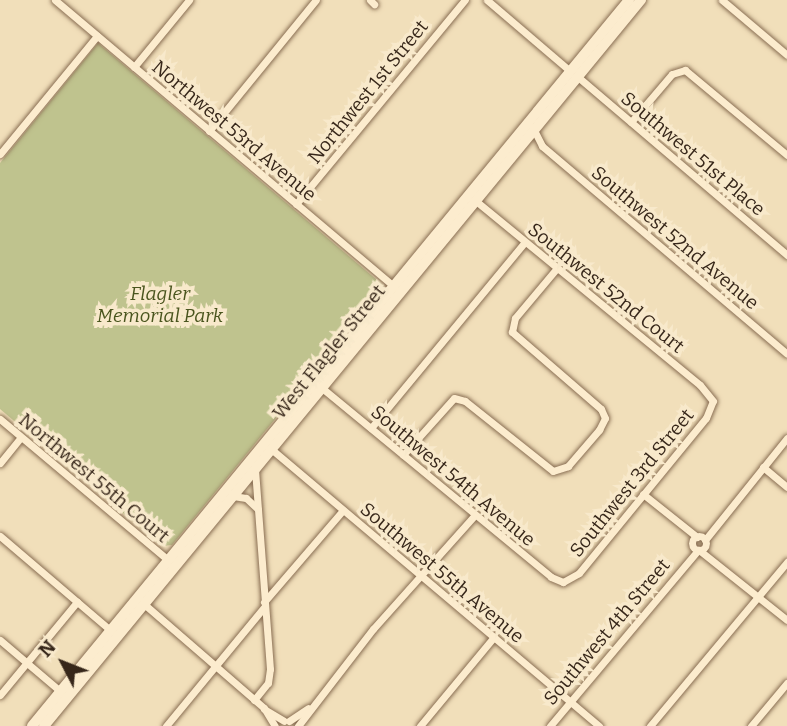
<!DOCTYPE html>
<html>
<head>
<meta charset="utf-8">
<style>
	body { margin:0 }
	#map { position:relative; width:787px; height:726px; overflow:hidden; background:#f1dfba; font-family:Bitter,serif }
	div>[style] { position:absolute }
	.cemetery>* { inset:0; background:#bfc38e }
	.roads { filter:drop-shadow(0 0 2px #896e53) drop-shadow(0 0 2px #896e53) }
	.minor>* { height:7px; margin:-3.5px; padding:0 3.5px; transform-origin:3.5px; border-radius:3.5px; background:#fcecce }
	.minor>.ring { margin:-3.5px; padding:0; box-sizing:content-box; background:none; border:7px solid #fcecce; border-radius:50% }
	.secondary>* { height:10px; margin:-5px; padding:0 5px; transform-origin:5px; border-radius:5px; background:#fcecce }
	span { translate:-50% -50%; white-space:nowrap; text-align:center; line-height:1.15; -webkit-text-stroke:7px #f8e9cb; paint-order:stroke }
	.street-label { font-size:19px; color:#37271a }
	.park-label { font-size:19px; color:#4a551e; font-style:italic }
	.north { position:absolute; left:28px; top:628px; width:70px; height:70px; -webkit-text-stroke:5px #f8e9cb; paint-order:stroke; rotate:312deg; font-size:19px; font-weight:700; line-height:28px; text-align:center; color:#37271a }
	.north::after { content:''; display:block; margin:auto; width:24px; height:32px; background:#37271a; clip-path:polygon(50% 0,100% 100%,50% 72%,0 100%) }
</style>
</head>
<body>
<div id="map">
	<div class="cemetery">
		<i style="clip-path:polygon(98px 43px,384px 286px,172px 545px,162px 546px,0 409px,0 163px)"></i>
	</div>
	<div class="roads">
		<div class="minor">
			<i style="left:55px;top:0;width:443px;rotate:40.2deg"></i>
			<i style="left:370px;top:0;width:6px;rotate:45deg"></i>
			<i style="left:487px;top:0;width:109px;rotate:40.5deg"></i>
			<i style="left:722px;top:0;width:85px;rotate:40.2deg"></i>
			<i style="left:134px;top:67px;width:87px;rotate:-50.6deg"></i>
			<i style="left:578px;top:77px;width:275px;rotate:40.4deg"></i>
			<i style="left:631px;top:122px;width:63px;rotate:-49.5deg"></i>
			<i style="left:672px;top:74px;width:14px;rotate:-17deg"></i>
			<i style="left:685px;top:70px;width:133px;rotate:39.8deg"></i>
			<i style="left:534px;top:130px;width:18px;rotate:63deg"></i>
			<i style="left:542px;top:146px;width:321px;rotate:40.3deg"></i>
			<i style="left:209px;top:131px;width:169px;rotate:-50.8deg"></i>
			<i style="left:0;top:154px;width:153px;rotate:-50.6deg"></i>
			<i style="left:296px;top:204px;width:265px;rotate:-50.4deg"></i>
			<i style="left:322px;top:388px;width:297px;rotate:39.5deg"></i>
			<i style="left:551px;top:577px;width:13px;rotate:23deg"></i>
			<i style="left:563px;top:582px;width:18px;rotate:-29deg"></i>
			<i style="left:579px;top:573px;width:200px;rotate:-50.7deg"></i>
			<i style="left:706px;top:418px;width:18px;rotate:-68deg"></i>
			<i style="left:713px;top:401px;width:21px;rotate:-129deg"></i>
			<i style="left:700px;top:385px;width:290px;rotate:-140.6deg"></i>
			<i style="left:0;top:419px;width:219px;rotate:40deg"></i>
			<i style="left:371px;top:428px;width:241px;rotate:-50.4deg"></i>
			<i style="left:270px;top:448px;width:431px;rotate:40.2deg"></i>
			<i style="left:403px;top:455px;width:76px;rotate:-48.2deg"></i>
			<i style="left:454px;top:398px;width:11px;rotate:15deg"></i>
			<i style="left:465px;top:401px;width:112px;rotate:38.5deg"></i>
			<i style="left:553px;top:471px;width:16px;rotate:-18deg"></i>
			<i style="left:568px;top:466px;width:48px;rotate:-49.3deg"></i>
			<i style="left:599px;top:430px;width:13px;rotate:-63deg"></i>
			<i style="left:605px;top:418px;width:10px;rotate:-114deg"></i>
			<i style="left:601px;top:409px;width:118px;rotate:-139.1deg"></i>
			<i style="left:512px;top:332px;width:14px;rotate:-78deg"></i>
			<i style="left:515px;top:318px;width:65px;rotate:-50deg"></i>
			<i style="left:0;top:463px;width:33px;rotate:-51deg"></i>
			<i style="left:763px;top:467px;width:31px;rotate:40deg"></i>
			<i style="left:643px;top:494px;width:69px;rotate:38.5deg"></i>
			<i style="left:233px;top:496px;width:13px;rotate:9deg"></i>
			<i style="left:246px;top:498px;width:16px;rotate:43deg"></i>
			<i style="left:0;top:536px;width:145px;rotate:40.5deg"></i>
			<i class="ring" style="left:692px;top:536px;width:7px;height:7px"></i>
			<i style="left:705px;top:540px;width:131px;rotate:-51.2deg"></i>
			<i style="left:699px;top:550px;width:112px;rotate:38.5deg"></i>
			<i style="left:264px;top:602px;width:121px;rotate:-49.3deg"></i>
			<i style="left:144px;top:604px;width:159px;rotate:40.9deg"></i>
			<i style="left:264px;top:708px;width:21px;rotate:59deg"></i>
			<i style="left:0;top:640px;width:79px;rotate:40.4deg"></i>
			<i style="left:0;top:695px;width:121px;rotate:-50.4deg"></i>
			<i style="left:254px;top:700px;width:22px;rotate:-51deg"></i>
			<i style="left:268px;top:683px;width:14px;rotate:-82deg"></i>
			<i style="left:270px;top:669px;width:200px;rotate:-94.3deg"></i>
			<i style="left:264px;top:709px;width:23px;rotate:31deg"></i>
			<i style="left:289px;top:721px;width:23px;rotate:-34deg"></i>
			<i style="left:166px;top:726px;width:154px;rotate:-50.5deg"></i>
			<i style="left:298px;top:726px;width:123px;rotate:-52.3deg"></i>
			<i style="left:373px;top:629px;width:153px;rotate:-48.2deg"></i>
			<i style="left:420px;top:726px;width:116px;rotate:-50.3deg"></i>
			<i style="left:550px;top:726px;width:230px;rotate:-49.9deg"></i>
			<i style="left:650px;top:726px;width:214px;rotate:-50.1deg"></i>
			<i style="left:751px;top:726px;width:56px;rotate:-50.1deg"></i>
		</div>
		<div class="secondary">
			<i style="left:32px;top:726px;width:940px;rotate:-50.57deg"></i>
			<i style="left:44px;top:726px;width:940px;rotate:-50.57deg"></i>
		</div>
	</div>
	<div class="street-label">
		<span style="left:368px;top:92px;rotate:-51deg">Northwest 1st Street</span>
		<span style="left:234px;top:131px;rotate:40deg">Northwest 53rd Avenue</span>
		<span style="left:693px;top:154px;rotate:40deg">Southwest 51st Place</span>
		<span style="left:675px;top:238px;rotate:40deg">Southwest 52nd Avenue</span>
		<span style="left:606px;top:288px;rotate:39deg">Southwest 52nd Court</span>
		<span style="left:329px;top:352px;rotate:-51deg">West Flagler Street</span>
		<span style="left:453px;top:476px;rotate:40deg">Southwest 54th Avenue</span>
		<span style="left:94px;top:478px;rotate:40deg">Northwest 55th Court</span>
		<span style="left:632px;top:483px;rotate:-51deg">Southwest 3rd Street</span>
		<span style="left:442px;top:573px;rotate:40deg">Southwest 55th Avenue</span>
		<span style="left:607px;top:632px;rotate:-50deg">Southwest 4th Street</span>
	</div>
	<div class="park-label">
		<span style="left:160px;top:305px">Flagler<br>Memorial Park</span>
	</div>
	<div class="north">N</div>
</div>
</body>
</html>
